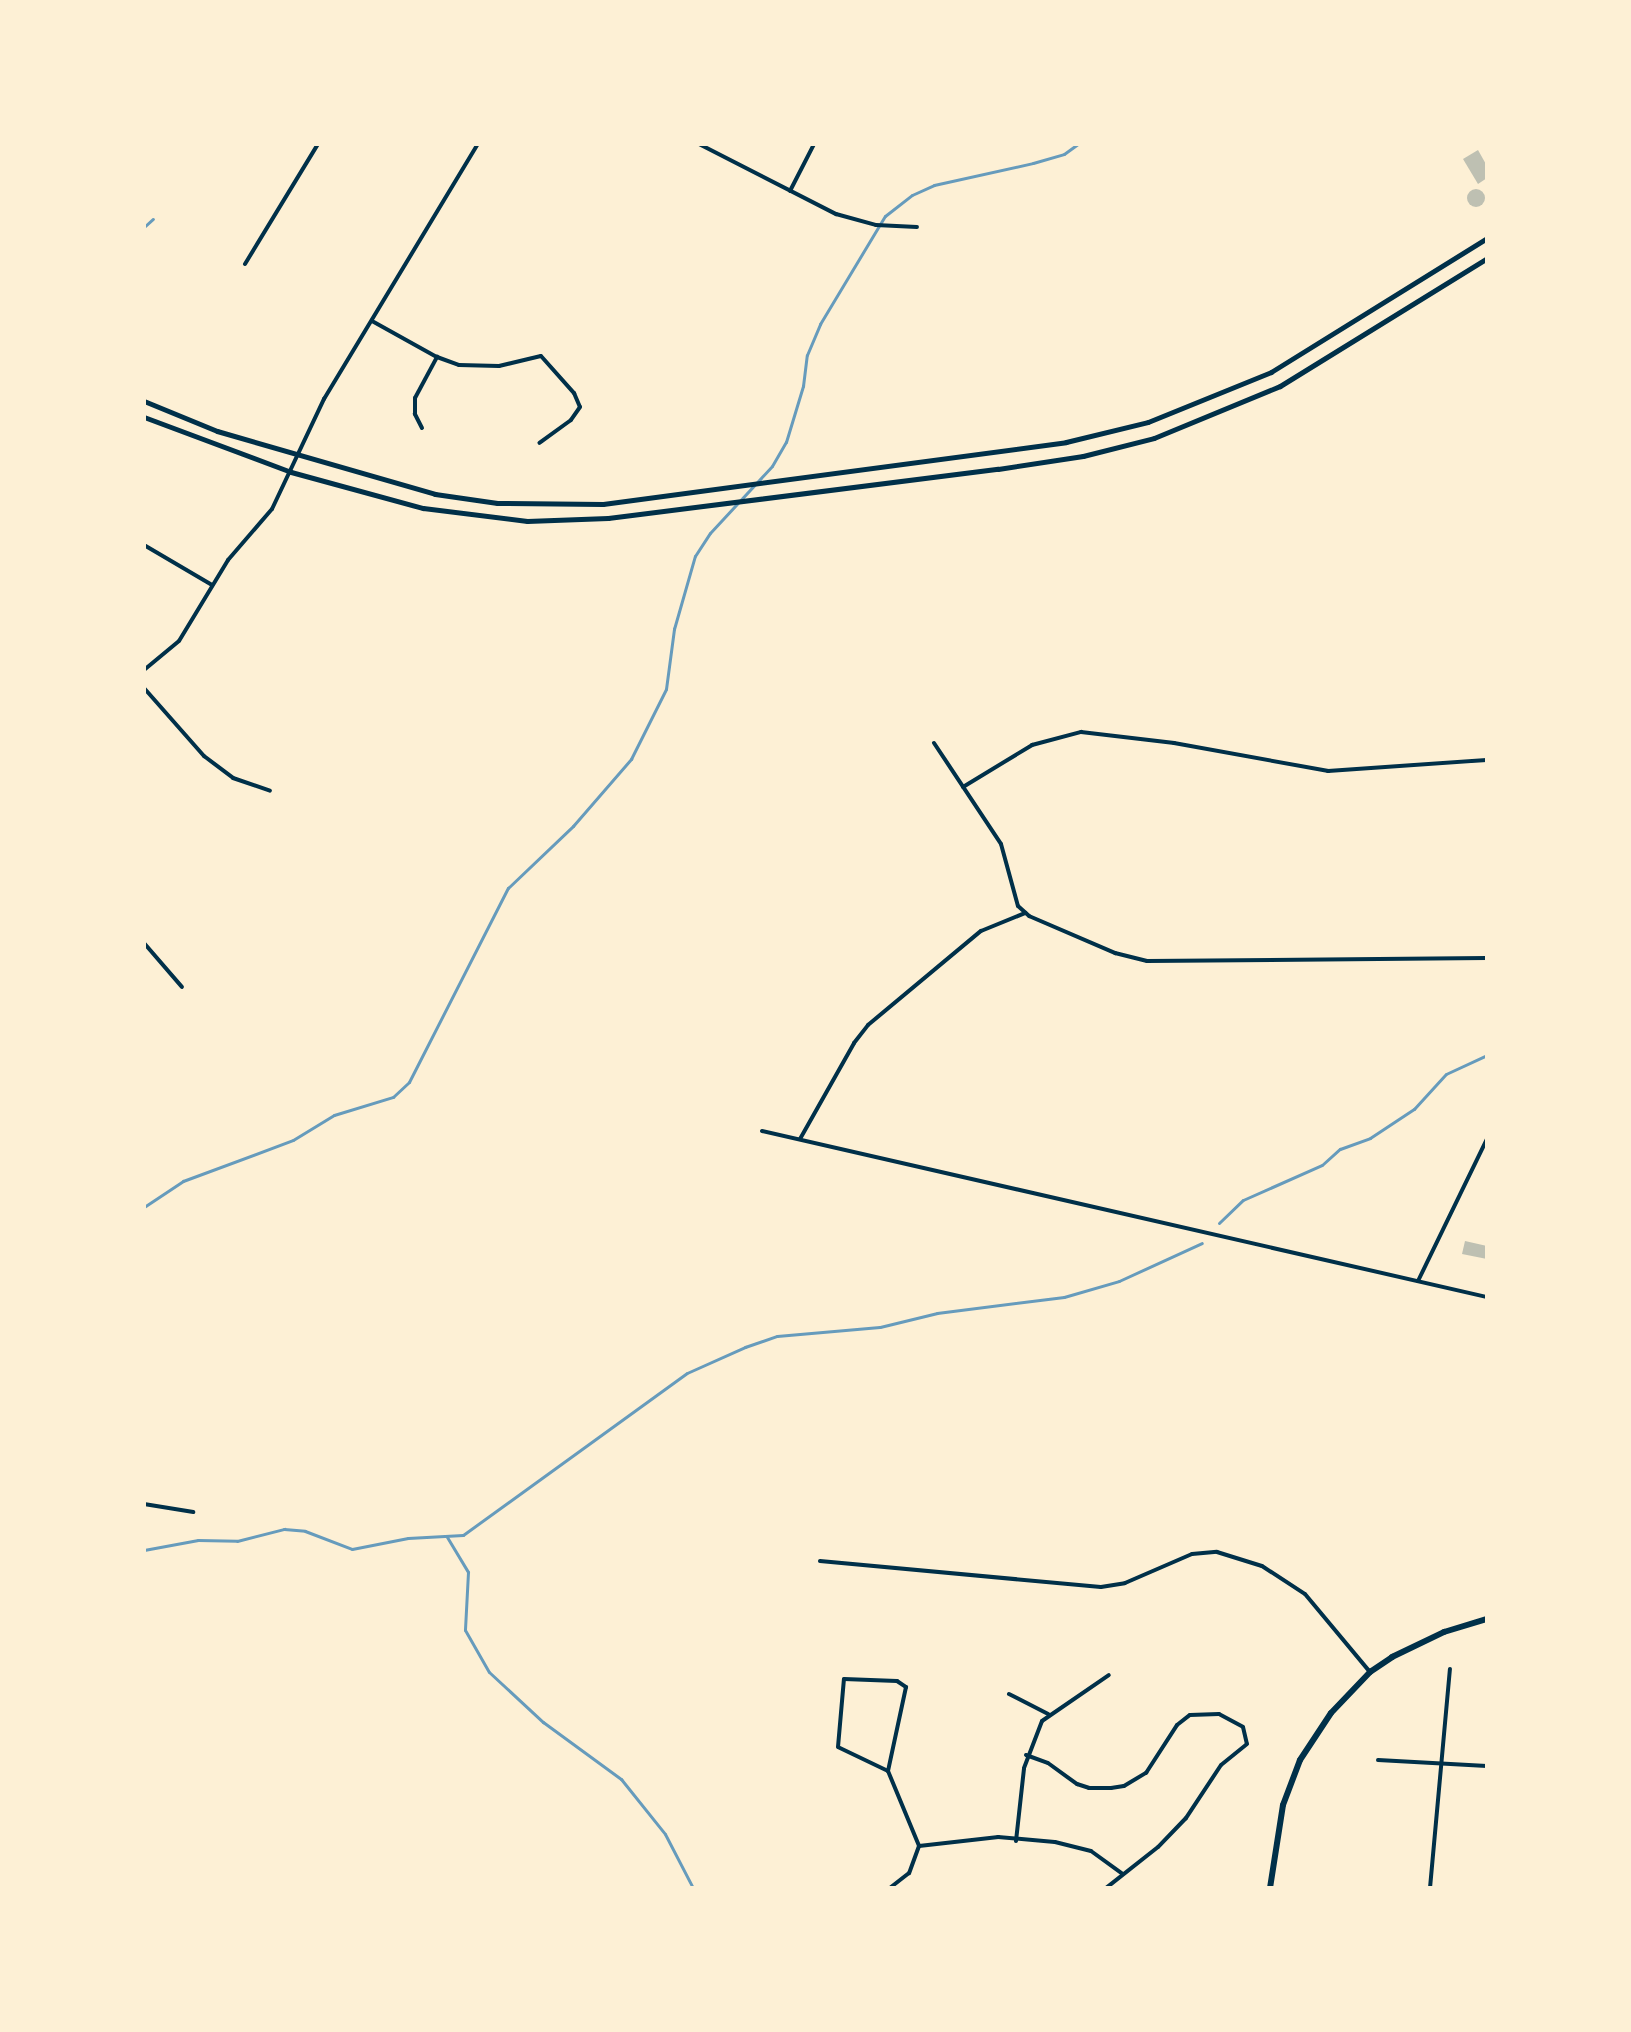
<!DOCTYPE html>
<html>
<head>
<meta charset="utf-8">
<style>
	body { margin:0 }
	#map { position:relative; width:1631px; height:2032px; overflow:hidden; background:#fdf0d5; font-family:"Roboto Condensed",sans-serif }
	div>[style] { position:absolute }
	.stream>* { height:3px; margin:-1.5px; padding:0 1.5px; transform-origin:1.5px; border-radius:1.5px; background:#669bbc }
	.building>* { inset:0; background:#bec0b2 }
	.round { border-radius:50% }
	.minor>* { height:4px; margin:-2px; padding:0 2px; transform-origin:2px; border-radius:2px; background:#003049 }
	.tertiary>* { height:5px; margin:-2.5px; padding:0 2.5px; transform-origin:2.5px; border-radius:2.5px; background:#003049 }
	.primary>* { height:6px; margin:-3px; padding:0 3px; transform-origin:3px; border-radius:3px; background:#003049 }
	span { translate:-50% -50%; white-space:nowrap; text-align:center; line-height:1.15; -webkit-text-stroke:6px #fdf0d5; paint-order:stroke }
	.frame { position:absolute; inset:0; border:146px solid #fdf0d5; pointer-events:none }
</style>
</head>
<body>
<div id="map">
	<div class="stream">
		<i style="left:144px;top:227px;width:12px;rotate:-42deg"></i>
		<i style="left:144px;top:1207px;width:47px;rotate:-33.7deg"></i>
		<i style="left:183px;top:1181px;width:117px;rotate:-20.4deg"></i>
		<i style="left:293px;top:1140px;width:48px;rotate:-31.4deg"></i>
		<i style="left:334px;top:1115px;width:62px;rotate:-17deg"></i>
		<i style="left:393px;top:1097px;width:22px;rotate:-43deg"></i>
		<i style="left:409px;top:1082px;width:218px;rotate:-63deg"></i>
		<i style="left:508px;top:888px;width:90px;rotate:-43.6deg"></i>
		<i style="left:573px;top:826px;width:89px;rotate:-49.1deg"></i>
		<i style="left:631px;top:759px;width:78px;rotate:-63.4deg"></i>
		<i style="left:666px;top:689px;width:61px;rotate:-82.4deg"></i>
		<i style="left:674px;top:629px;width:76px;rotate:-74deg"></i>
		<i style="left:695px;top:556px;width:27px;rotate:-57deg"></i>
		<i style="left:710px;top:533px;width:91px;rotate:-47.2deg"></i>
		<i style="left:772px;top:466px;width:28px;rotate:-60deg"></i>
		<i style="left:786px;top:442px;width:59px;rotate:-73.1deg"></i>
		<i style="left:803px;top:386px;width:31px;rotate:-83deg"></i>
		<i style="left:807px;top:355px;width:34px;rotate:-67deg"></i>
		<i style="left:820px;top:324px;width:126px;rotate:-59deg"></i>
		<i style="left:885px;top:216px;width:34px;rotate:-38deg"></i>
		<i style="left:912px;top:195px;width:24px;rotate:-24deg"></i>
		<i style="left:934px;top:185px;width:101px;rotate:-12.5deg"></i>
		<i style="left:1033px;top:163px;width:32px;rotate:-16deg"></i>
		<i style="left:1064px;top:154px;width:17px;rotate:-36deg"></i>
		<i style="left:1219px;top:1223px;width:33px;rotate:-44deg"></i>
		<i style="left:1243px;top:1200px;width:86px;rotate:-23.9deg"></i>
		<i style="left:1322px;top:1165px;width:24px;rotate:-42deg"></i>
		<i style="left:1340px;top:1149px;width:32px;rotate:-20deg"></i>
		<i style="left:1370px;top:1138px;width:53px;rotate:-33.4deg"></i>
		<i style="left:1414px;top:1109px;width:47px;rotate:-47.6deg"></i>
		<i style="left:1446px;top:1074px;width:45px;rotate:-24.9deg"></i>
		<i style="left:447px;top:1537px;width:41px;rotate:59deg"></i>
		<i style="left:468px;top:1572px;width:58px;rotate:93deg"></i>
		<i style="left:465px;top:1630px;width:48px;rotate:60.3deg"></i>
		<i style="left:489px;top:1672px;width:74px;rotate:42.8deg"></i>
		<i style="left:543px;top:1722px;width:97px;rotate:36.2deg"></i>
		<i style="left:621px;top:1779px;width:70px;rotate:51.3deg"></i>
		<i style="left:665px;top:1834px;width:61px;rotate:62.6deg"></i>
		<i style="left:144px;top:1550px;width:55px;rotate:-10.5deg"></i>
		<i style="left:198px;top:1540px;width:39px;rotate:1deg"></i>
		<i style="left:237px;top:1541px;width:49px;rotate:-14.3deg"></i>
		<i style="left:284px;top:1529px;width:21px;rotate:5deg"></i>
		<i style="left:305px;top:1531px;width:50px;rotate:21deg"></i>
		<i style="left:352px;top:1549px;width:57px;rotate:-11.1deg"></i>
		<i style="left:408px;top:1538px;width:55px;rotate:-3.1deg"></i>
		<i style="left:463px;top:1535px;width:276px;rotate:-35.9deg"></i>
		<i style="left:687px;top:1373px;width:64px;rotate:-24.1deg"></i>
		<i style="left:745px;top:1347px;width:34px;rotate:-19deg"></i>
		<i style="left:777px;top:1336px;width:103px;rotate:-5deg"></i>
		<i style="left:880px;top:1327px;width:59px;rotate:-13.8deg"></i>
		<i style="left:937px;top:1313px;width:128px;rotate:-7.2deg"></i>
		<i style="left:1064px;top:1297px;width:57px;rotate:-16.2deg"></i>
		<i style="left:1119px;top:1281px;width:91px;rotate:-24.6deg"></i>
	</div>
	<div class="building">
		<i style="clip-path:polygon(1478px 150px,1487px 166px,1487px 178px,1478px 184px,1463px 159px)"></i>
		<i class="round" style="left:1467px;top:189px;width:18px;height:18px"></i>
		<i style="clip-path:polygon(1465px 1241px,1487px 1246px,1487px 1259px,1462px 1254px)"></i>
	</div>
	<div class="minor">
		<i style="left:699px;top:144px;width:154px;rotate:27.1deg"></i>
		<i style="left:836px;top:214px;width:41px;rotate:15.4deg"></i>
		<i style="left:876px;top:225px;width:41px;rotate:2.8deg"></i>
		<i style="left:790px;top:191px;width:53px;rotate:-62.9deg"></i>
		<i style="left:245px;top:264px;width:140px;rotate:-58.7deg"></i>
		<i style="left:372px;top:321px;width:74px;rotate:29deg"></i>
		<i style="left:437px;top:357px;width:23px;rotate:20deg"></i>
		<i style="left:459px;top:365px;width:40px;rotate:1.4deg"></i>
		<i style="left:499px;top:366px;width:43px;rotate:-13.4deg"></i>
		<i style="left:541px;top:356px;width:50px;rotate:48.3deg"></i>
		<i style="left:574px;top:393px;width:15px;rotate:67deg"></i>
		<i style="left:580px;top:407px;width:16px;rotate:125deg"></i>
		<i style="left:571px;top:420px;width:39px;rotate:144deg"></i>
		<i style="left:422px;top:428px;width:16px;rotate:-117deg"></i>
		<i style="left:415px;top:414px;width:16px;rotate:-90deg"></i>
		<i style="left:415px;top:398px;width:47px;rotate:-61.8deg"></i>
		<i style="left:144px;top:545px;width:79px;rotate:30.5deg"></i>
		<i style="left:144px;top:670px;width:45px;rotate:-39.6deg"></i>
		<i style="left:179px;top:641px;width:95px;rotate:-58.8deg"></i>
		<i style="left:228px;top:560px;width:67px;rotate:-49.2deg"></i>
		<i style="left:272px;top:509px;width:122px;rotate:-64.7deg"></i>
		<i style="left:324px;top:399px;width:298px;rotate:-58.9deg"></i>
		<i style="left:144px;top:688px;width:91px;rotate:48.6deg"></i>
		<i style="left:204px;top:756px;width:36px;rotate:37deg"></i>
		<i style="left:233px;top:778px;width:39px;rotate:19deg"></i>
		<i style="left:934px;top:743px;width:121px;rotate:56.4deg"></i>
		<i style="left:1001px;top:844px;width:64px;rotate:74.7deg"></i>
		<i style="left:1018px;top:906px;width:15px;rotate:42deg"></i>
		<i style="left:1029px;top:916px;width:94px;rotate:23.3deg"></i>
		<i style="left:1115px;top:953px;width:33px;rotate:14deg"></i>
		<i style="left:1147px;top:961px;width:340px;rotate:-0.5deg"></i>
		<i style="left:963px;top:787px;width:81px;rotate:-31.3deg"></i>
		<i style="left:1032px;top:745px;width:51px;rotate:-14.9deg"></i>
		<i style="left:1081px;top:732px;width:94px;rotate:6.7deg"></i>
		<i style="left:1174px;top:743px;width:157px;rotate:10.3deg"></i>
		<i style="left:1328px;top:771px;width:159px;rotate:-4deg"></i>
		<i style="left:144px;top:943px;width:58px;rotate:49.2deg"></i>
		<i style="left:762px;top:1131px;width:744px;rotate:12.9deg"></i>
		<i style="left:800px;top:1139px;width:110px;rotate:-60.6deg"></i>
		<i style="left:854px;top:1043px;width:23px;rotate:-52deg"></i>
		<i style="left:868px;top:1025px;width:147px;rotate:-39.8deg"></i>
		<i style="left:981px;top:931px;width:48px;rotate:-22.2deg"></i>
		<i style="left:1418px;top:1281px;width:158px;rotate:-64.1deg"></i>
		<i style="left:144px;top:1504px;width:50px;rotate:9.3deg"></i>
		<i style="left:820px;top:1561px;width:282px;rotate:5.3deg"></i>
		<i style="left:1101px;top:1587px;width:24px;rotate:-9deg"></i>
		<i style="left:1125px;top:1583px;width:73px;rotate:-23.4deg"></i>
		<i style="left:1192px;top:1554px;width:25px;rotate:-5deg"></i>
		<i style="left:1217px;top:1552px;width:47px;rotate:17.3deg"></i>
		<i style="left:1262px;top:1566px;width:51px;rotate:33.1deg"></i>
		<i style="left:1305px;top:1594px;width:102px;rotate:50.2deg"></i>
		<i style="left:1009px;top:1694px;width:44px;rotate:27.1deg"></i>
		<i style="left:1026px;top:1755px;width:23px;rotate:20deg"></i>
		<i style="left:1048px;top:1763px;width:36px;rotate:36deg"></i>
		<i style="left:1077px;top:1784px;width:13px;rotate:18deg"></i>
		<i style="left:1089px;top:1788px;width:22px"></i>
		<i style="left:1111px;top:1788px;width:13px;rotate:-9deg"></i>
		<i style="left:1124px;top:1786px;width:26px;rotate:-31deg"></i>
		<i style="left:1146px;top:1773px;width:57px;rotate:-57.1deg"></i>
		<i style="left:1177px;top:1725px;width:16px;rotate:-38deg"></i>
		<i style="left:1190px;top:1715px;width:29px;rotate:-2deg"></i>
		<i style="left:1219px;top:1714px;width:27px;rotate:28deg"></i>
		<i style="left:1243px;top:1727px;width:17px;rotate:77deg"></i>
		<i style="left:1247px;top:1744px;width:33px;rotate:141deg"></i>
		<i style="left:1221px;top:1765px;width:64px;rotate:123.4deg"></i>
		<i style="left:1186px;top:1818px;width:40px;rotate:134deg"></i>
		<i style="left:1158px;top:1847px;width:66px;rotate:141.7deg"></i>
		<i style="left:1378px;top:1760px;width:109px;rotate:3.2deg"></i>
		<i style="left:888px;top:1771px;width:55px;rotate:-154.4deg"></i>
		<i style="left:838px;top:1747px;width:68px;rotate:-85deg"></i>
		<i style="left:844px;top:1679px;width:53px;rotate:2.2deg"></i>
		<i style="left:897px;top:1681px;width:11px;rotate:34deg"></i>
		<i style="left:906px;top:1687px;width:86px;rotate:102.1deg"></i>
		<i style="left:888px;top:1771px;width:81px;rotate:67.5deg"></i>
		<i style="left:919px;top:1846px;width:29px;rotate:110deg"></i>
		<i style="left:909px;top:1873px;width:24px;rotate:142deg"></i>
		<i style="left:1016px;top:1841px;width:73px;rotate:-83.7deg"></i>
		<i style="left:1024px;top:1768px;width:50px;rotate:-69deg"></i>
		<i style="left:1042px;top:1721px;width:81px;rotate:-34.5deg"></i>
		<i style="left:919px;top:1846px;width:80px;rotate:-6.5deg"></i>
		<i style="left:998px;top:1837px;width:57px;rotate:5deg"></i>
		<i style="left:1055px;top:1842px;width:37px;rotate:14deg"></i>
		<i style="left:1091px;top:1851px;width:39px;rotate:36deg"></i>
		<i style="left:1430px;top:1888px;width:220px;rotate:-84.8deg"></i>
	</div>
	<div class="tertiary">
		<i style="left:144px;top:401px;width:79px;rotate:22.3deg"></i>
		<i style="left:217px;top:431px;width:227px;rotate:16.1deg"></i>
		<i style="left:435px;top:494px;width:63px;rotate:8.3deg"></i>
		<i style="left:497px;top:503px;width:106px;rotate:0.5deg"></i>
		<i style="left:603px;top:504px;width:467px;rotate:-7.6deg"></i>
		<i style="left:1066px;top:442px;width:84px;rotate:-13.7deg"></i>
		<i style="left:1148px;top:422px;width:133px;rotate:-22.1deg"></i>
		<i style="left:1271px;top:372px;width:254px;rotate:-31.8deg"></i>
		<i style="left:144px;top:417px;width:157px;rotate:20.5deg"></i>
		<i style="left:291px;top:472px;width:137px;rotate:15.3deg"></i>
		<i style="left:423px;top:508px;width:105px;rotate:7.1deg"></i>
		<i style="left:527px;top:521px;width:81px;rotate:-2.1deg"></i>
		<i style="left:608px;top:518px;width:393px;rotate:-7.2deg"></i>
		<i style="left:998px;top:469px;width:86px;rotate:-8.7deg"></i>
		<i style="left:1083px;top:456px;width:73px;rotate:-14.2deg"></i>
		<i style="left:1154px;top:438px;width:136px;rotate:-22.4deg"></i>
		<i style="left:1280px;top:386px;width:243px;rotate:-31.7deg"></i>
	</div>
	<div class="primary">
		<i style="left:1270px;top:1888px;width:84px;rotate:-81.1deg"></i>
		<i style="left:1283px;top:1805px;width:48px;rotate:-69.3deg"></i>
		<i style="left:1300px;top:1760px;width:56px;rotate:-56.6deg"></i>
		<i style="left:1331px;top:1713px;width:57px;rotate:-46.4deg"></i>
		<i style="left:1370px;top:1672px;width:27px;rotate:-34deg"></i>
		<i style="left:1392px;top:1657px;width:58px;rotate:-25.7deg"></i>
		<i style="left:1444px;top:1632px;width:45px;rotate:-16.8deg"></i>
	</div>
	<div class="frame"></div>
</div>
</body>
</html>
